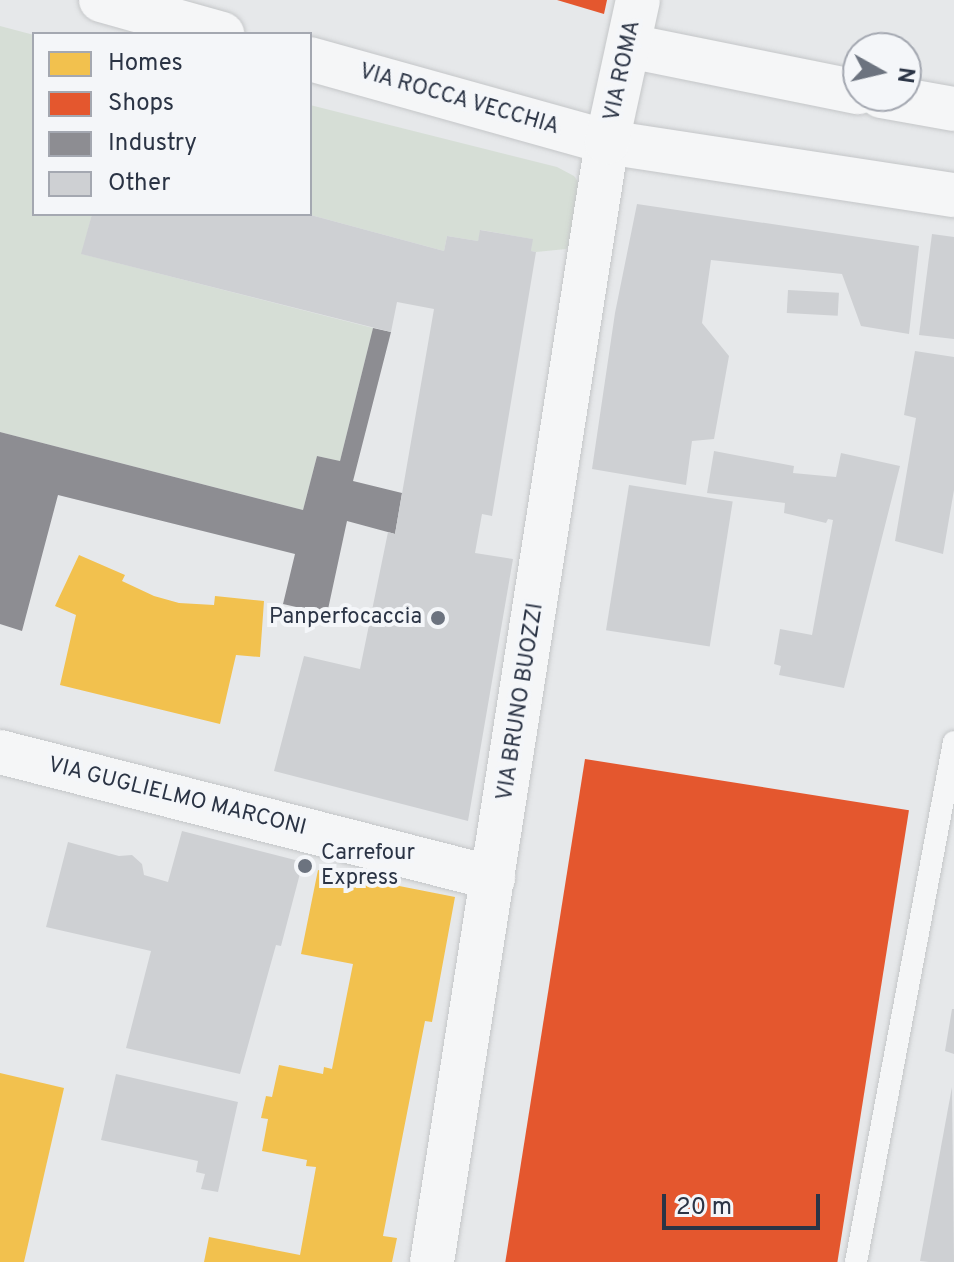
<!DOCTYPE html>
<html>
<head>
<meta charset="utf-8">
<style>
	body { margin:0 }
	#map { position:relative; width:954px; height:1262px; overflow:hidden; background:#e6e8ea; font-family:Overpass,sans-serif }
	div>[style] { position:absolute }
	.green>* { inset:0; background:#d6ded6 }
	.homes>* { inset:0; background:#f2c14e }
	.shops>* { inset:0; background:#e4572e; transform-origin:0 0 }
	.industry>* { inset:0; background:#8d8d92 }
	.building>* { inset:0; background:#ced0d3; transform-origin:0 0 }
	.roads { filter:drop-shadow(0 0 2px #c4c6c8) drop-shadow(0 0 2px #c4c6c8) }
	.lane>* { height:22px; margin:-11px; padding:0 11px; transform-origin:11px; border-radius:11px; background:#f5f6f7 }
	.street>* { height:44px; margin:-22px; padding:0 22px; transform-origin:22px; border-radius:22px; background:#f5f6f7 }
	.dots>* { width:22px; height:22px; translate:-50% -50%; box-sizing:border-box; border:4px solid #f4f6f9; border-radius:50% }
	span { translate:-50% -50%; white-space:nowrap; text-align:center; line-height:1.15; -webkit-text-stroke:8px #f4f6f9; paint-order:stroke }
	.street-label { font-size:22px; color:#2b3445 }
	.poi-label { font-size:22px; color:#2b3445 }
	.right { translate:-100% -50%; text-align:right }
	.left { translate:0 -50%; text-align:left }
	.legend { position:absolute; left:32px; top:32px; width:280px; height:184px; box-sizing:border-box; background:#f4f6f9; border:2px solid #a4a8b1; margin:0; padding:10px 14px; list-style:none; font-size:24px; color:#2b3445 }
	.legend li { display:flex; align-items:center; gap:16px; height:40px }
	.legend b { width:40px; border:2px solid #a4a8b1 }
	.north { position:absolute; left:842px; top:32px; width:80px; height:80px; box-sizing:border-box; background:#f4f6f9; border:2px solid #a4a8b1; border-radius:50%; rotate:98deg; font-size:22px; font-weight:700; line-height:32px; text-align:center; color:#2b3445 }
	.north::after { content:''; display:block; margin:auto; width:28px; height:36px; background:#6c737f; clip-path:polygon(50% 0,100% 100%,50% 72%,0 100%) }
	.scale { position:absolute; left:662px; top:1194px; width:158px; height:36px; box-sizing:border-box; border:4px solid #2b3445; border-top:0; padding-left:10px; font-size:24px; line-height:28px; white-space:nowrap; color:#2b3445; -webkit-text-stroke:6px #f4f6f9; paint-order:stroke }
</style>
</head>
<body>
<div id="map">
	<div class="green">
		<i style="clip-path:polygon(0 26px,34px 35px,34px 214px,92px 214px,82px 254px,373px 328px,340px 461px,317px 456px,303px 510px,0 432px)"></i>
		<i style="clip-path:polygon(310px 105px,557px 167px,574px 176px,585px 192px,576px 242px,566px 249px,536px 252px,531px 251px,532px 239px,481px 230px,478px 241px,447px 236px,444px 251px,307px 214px,310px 214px)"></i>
	</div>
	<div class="homes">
		<i style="clip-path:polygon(79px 555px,125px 575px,122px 581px,154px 596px,179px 603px,214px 605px,215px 596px,264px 601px,260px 657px,236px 655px,220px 724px,60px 685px,76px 615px,55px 606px)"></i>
		<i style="clip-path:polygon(318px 870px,455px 897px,432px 1022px,425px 1021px,383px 1236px,397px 1238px,392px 1262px,204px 1262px,209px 1237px,300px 1255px,316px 1167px,306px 1166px,307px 1160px,262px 1151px,268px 1119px,261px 1118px,266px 1096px,272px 1097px,279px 1065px,323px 1074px,324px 1067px,332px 1069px,353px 964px,301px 954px)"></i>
		<i style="clip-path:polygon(0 1073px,64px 1088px,24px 1262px,0 1262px)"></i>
	</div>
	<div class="shops">
		<i style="clip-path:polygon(557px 0,607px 0,604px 14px)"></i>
		<i style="left:585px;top:759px;width:328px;height:510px;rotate:9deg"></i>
	</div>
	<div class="industry">
		<i style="clip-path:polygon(373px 328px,391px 332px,353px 481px,402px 493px,395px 534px,347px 521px,327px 614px,283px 604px,295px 554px,58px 495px,22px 631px,0 624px,0 432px,303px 510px,317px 456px,340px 461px)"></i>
	</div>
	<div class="building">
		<i style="clip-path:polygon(637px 204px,919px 246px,909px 334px,861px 326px,842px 274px,711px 260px,702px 323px,729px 356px,714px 439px,692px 441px,686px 485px,592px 469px,615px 313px)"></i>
		<i style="clip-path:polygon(92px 214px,307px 214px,444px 251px,447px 236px,478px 241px,480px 230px,533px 239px,531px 251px,536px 252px,492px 516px,482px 514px,475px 553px,513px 559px,468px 821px,274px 771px,304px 656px,360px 669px,388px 532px,395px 534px,434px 309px,397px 302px,391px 332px,81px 254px)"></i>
		<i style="clip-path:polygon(932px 234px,954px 237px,954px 339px,919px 335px)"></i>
		<i style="left:788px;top:290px;width:51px;height:23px;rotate:3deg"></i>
		<i style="clip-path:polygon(915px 351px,954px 357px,954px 490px,943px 554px,895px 541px,916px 418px,904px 415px)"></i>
		<i style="clip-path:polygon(714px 451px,794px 466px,793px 473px,836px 477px,841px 453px,900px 466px,844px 688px,779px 675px,781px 666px,774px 664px,780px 629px,812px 635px,833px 520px,828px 519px,826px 523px,784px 513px,785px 503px,707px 493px)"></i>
		<i style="left:629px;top:485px;width:105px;height:147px;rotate:9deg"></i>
		<i style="clip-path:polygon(182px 831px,303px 862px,281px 946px,276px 945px,240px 1074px,126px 1048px,151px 951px,46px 927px,68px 842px,119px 856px,132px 855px,142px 864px,144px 875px,168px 882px)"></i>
		<i style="clip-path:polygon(952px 1009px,954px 1009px,954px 1054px,945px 1051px)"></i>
		<i style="clip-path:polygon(116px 1074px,238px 1102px,218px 1192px,201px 1189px,205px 1174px,196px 1172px,198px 1161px,101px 1140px)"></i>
		<i style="clip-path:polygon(952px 1087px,954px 1262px,929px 1262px,920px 1261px)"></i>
	</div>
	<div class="roads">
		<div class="lane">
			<i style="left:856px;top:1262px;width:529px;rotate:-79.33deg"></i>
		</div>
		<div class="street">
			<i style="left:101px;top:0;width:126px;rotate:15.7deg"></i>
			<i style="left:629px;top:46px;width:234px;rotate:11.4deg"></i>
			<i style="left:310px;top:59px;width:308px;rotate:15.6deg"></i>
			<i style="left:607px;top:142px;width:351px;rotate:8.7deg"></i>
			<i style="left:881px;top:96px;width:74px;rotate:10.1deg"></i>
			<i style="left:0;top:752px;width:509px;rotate:14.34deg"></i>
			<i style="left:432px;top:1262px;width:1134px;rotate:-81.12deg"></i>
			<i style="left:607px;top:142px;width:145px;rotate:-77.7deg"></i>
		</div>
	</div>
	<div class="dots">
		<i style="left:438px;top:618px;background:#6c737f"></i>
		<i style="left:305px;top:866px;background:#6c737f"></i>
	</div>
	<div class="street-label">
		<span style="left:623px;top:71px;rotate:-78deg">VIA ROMA</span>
		<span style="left:459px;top:100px;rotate:16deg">VIA ROCCA VECCHIA</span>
		<span style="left:521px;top:702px;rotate:-81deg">VIA BRUNO BUOZZI</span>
		<span style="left:177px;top:797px;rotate:14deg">VIA GUGLIELMO MARCONI</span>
	</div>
	<div class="poi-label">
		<span class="right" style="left:422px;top:618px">Panperfocaccia</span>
		<span class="left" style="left:321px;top:866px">Carrefour<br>Express</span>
	</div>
	<ul class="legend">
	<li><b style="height:22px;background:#f2c14e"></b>Homes</li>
	<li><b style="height:22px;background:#e4572e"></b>Shops</li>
	<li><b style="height:22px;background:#8d8d92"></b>Industry</li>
	<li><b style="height:22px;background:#ced0d3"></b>Other</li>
	</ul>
	<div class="north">N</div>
	<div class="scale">20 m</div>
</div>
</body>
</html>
